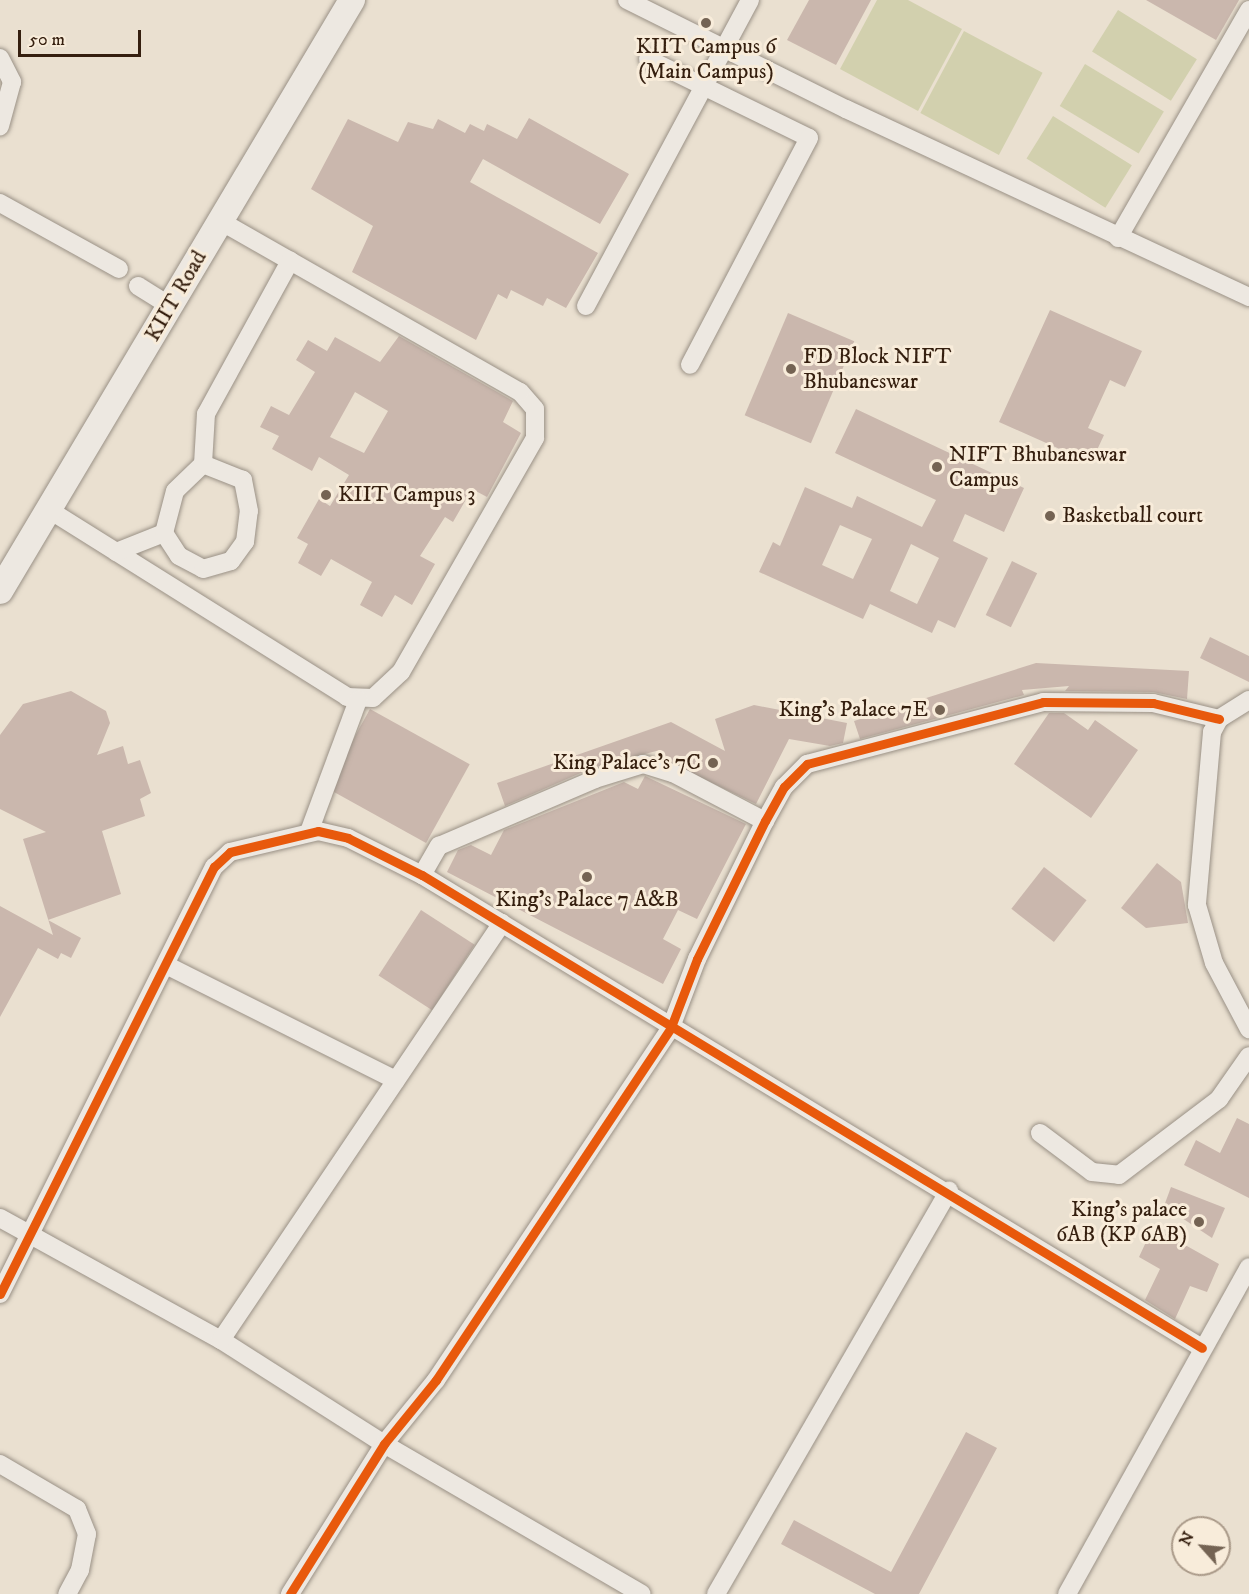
<!DOCTYPE html>
<html>
<head>
<meta charset="utf-8">
<style>
	body { margin:0 }
	#map { position:relative; width:1249px; height:1594px; overflow:hidden; background:#eae0d0; font-family:"IM FELL DW Pica",serif }
	div>[style] { position:absolute }
	.green>* { inset:0; background:#d2d0ae; transform-origin:0 0 }
	.building>* { inset:0; background:#cab7ad; transform-origin:0 0 }
	.roads { filter:drop-shadow(0 0 2px #9a9186) drop-shadow(0 0 2px #9a9186) }
	.street>* { height:18px; margin:-9px; padding:0 9px; transform-origin:9px; border-radius:9px; background:#ede8e1 }
	.secondary>* { height:26px; margin:-13px; padding:0 13px; transform-origin:13px; border-radius:13px; background:#ede8e1 }
	.cycleway>* { height:9px; margin:-4.5px; padding:0 4.5px; transform-origin:4.5px; border-radius:4.5px; background:#e8590c }
	.dots>* { width:16px; height:16px; translate:-50% -50%; box-sizing:border-box; border:3px solid #f8ecda; border-radius:50% }
	span { translate:-50% -50%; white-space:nowrap; text-align:center; line-height:1.15; -webkit-text-stroke:6px #f8ecda; paint-order:stroke }
	.poi-label { font-size:22px; color:#351f0f }
	.left { translate:0 -50%; text-align:left }
	.right { translate:-100% -50%; text-align:right }
	.street-label { font-size:22px; color:#351f0f }
	.north { position:absolute; left:1171px; top:1516px; width:60px; height:60px; box-sizing:border-box; background:#f8ecda; border:2px solid #aa9a89; border-radius:50%; rotate:297deg; font-size:16px; font-weight:700; line-height:24px; text-align:center; color:#351f0f }
	.north::after { content:''; display:block; margin:auto; width:21px; height:27px; background:#746353; clip-path:polygon(50% 0,100% 100%,50% 72%,0 100%) }
	.scale { position:absolute; left:18px; top:30px; width:123px; height:27px; box-sizing:border-box; border:3px solid #351f0f; border-top:0; padding-left:8px; font-size:18px; line-height:21px; white-space:nowrap; color:#351f0f; -webkit-text-stroke:4px #f8ecda; paint-order:stroke }
</style>
</head>
<body>
<div id="map">
	<div class="green">
		<i style="clip-path:polygon(877px 0,908px 0,962px 29px,918px 111px,840px 69px)"></i>
		<i style="left:1118px;top:10px;width:93px;height:49px;rotate:32deg"></i>
		<i style="left:964px;top:31px;width:89px;height:93px;rotate:28deg"></i>
		<i style="left:1085px;top:64px;width:92px;height:49px;rotate:31deg"></i>
		<i style="left:1053px;top:116px;width:93px;height:50px;rotate:32deg"></i>
	</div>
	<div class="building">
		<i style="clip-path:polygon(809px 0,871px 0,836px 65px,787px 40px)"></i>
		<i style="clip-path:polygon(1146px 0,1239px 0,1216px 40px)"></i>
		<i style="clip-path:polygon(529px 118px,629px 174px,600px 224px,483px 159px,470px 182px,598px 253px,566px 308px,547px 298px,543px 306px,511px 290px,507px 299px,498px 294px,476px 340px,352px 272px,373px 226px,311px 189px,348px 119px,398px 142px,408px 122px,433px 129px,438px 119px,465px 133px,470px 124px,484px 131px,487px 124px,517px 139px)"></i>
		<i style="clip-path:polygon(1050px 310px,1142px 351px,1125px 387px,1110px 380px,1088px 428px,1104px 435px,1091px 463px,999px 422px)"></i>
		<i style="left:788px;top:313px;width:72px;height:111px;rotate:23deg"></i>
		<i style="clip-path:polygon(evenodd,399px 336px,513px 401px,503px 422px,521px 433px,487px 497px,472px 489px,453px 522px,445px 517px,420px 556px,435px 564px,412px 605px,395px 595px,382px 617px,360px 605px,372px 582px,331px 559px,321px 576px,298px 563px,308px 544px,297px 538px,319px 499px,330px 506px,349px 475px,319px 457px,312px 471px,272px 449px,279px 436px,260px 427px,271px 406px,289px 415px,315px 372px,296px 360px,308px 340px,327px 351px,335px 337px,380px 362px,399px 336px,355px 392px,388px 411px,364px 453px,330px 437px,355px 392px)"></i>
		<i style="clip-path:polygon(evenodd,856px 409px,1024px 488px,1004px 532px,965px 514px,953px 541px,988px 558px,955px 628px,938px 620px,932px 633px,870px 604px,863px 619px,759px 572px,773px 542px,780px 546px,805px 487px,852px 508px,857px 496px,922px 527px,936px 500px,835px 453px,856px 409px,840px 525px,872px 539px,853px 579px,822px 565px,840px 525px,856px 409px,911px 544px,939px 558px,917px 604px,890px 591px,911px 544px)"></i>
		<i style="left:1012px;top:561px;width:28px;height:60px;rotate:26deg"></i>
		<i style="clip-path:polygon(1210px 637px,1249px 656px,1249px 682px,1200px 658px)"></i>
		<i style="clip-path:polygon(1036px 663px,1189px 671px,1187px 699px,1153px 692px,1065px 691px,1069px 686px,1022px 690px,1024px 695px,860px 739px,854px 721px)"></i>
		<i style="clip-path:polygon(71px 691px,106px 711px,110px 723px,97px 755px,123px 746px,128px 764px,140px 760px,151px 793px,140px 799px,145px 816px,102px 831px,121px 894px,48px 920px,81px 938px,71px 958px,61px 953px,58px 959px,38px 948px,0 1017px,0 906px,53px 935px,23px 839px,46px 832px,0 809px,0 735px,23px 704px)"></i>
		<i style="clip-path:polygon(754px 705px,847px 723px,843px 743px,830px 746px,789px 739px,756px 804px,656px 756px,660px 750px,592px 768px,505px 806px,497px 783px,671px 722px,725px 751px,715px 719px)"></i>
		<i style="left:370px;top:709px;width:114px;height:90px;rotate:29deg"></i>
		<i style="clip-path:polygon(1049px 713px,1064px 713px,1088px 730px,1095px 720px,1138px 750px,1091px 818px,1014px 764px)"></i>
		<i style="clip-path:polygon(645px 776px,746px 824px,697px 919px,678px 910px,663px 939px,681px 949px,663px 984px,447px 872px,458px 850px,471px 845px,491px 855px,504px 830px,624px 782px,638px 789px)"></i>
		<i style="clip-path:polygon(1157px 863px,1181px 882px,1188px 923px,1146px 928px,1121px 908px)"></i>
		<i style="left:1044px;top:867px;width:54px;height:53px;rotate:38deg"></i>
		<i style="left:421px;top:910px;width:64px;height:78px;rotate:33deg"></i>
		<i style="clip-path:polygon(1237px 1118px,1249px 1124px,1249px 1198px,1184px 1165px,1196px 1140px,1220px 1153px)"></i>
		<i style="clip-path:polygon(1171px 1187px,1225px 1208px,1212px 1238px,1164px 1206px)"></i>
		<i style="clip-path:polygon(1153px 1227px,1219px 1264px,1207px 1292px,1190px 1286px,1175px 1319px,1145px 1300px,1160px 1269px,1139px 1257px)"></i>
		<i style="clip-path:polygon(966px 1432px,997px 1448px,919px 1594px,875px 1594px,781px 1544px,794px 1520px,891px 1572px)"></i>
	</div>
	<div class="roads">
		<div class="street">
			<i style="left:627px;top:0;width:245px;rotate:26.5deg"></i>
			<i style="left:846px;top:109px;width:445px;rotate:25deg"></i>
			<i style="left:0;top:58px;width:27px;rotate:63deg"></i>
			<i style="left:12px;top:82px;width:46px;rotate:105.3deg"></i>
			<i style="left:648px;top:59px;width:179px;rotate:26.1deg"></i>
			<i style="left:809px;top:138px;width:256px;rotate:117.7deg"></i>
			<i style="left:0;top:203px;width:136px;rotate:29deg"></i>
			<i style="left:1118px;top:238px;width:263px;rotate:-60.1deg"></i>
			<i style="left:138px;top:286px;width:38px;rotate:32deg"></i>
			<i style="left:586px;top:306px;width:347px;rotate:-61.8deg"></i>
			<i style="left:51px;top:511px;width:350px;rotate:32.1deg"></i>
			<i style="left:347px;top:697px;width:26px;rotate:2deg"></i>
			<i style="left:373px;top:698px;width:38px;rotate:-43deg"></i>
			<i style="left:401px;top:672px;width:270px;rotate:-60.2deg"></i>
			<i style="left:535px;top:438px;width:29px;rotate:-90deg"></i>
			<i style="left:535px;top:409px;width:23px;rotate:-131deg"></i>
			<i style="left:520px;top:392px;width:345px;rotate:-150.3deg"></i>
			<i style="left:164px;top:533px;width:27px;rotate:57deg"></i>
			<i style="left:179px;top:556px;width:27px;rotate:28deg"></i>
			<i style="left:203px;top:569px;width:29px;rotate:-16deg"></i>
			<i style="left:231px;top:561px;width:24px;rotate:-54deg"></i>
			<i style="left:245px;top:542px;width:31px;rotate:-83deg"></i>
			<i style="left:249px;top:511px;width:32px;rotate:-101deg"></i>
			<i style="left:243px;top:480px;width:43px;rotate:-158.2deg"></i>
			<i style="left:116px;top:552px;width:52px;rotate:-21.6deg"></i>
			<i style="left:164px;top:533px;width:43px;rotate:-75.3deg"></i>
			<i style="left:175px;top:491px;width:39px;rotate:-44deg"></i>
			<i style="left:203px;top:464px;width:50px;rotate:-86.6deg"></i>
			<i style="left:206px;top:414px;width:175px;rotate:-61.2deg"></i>
			<i style="left:1249px;top:700px;width:36px;rotate:148deg"></i>
			<i style="left:1219px;top:719px;width:15px;rotate:118deg"></i>
			<i style="left:1212px;top:732px;width:174px;rotate:95deg"></i>
			<i style="left:1197px;top:905px;width:60px;rotate:73.7deg"></i>
			<i style="left:1214px;top:963px;width:75px;rotate:62.1deg"></i>
			<i style="left:309px;top:832px;width:141px;rotate:-69.6deg"></i>
			<i style="left:422px;top:875px;width:34px;rotate:-60deg"></i>
			<i style="left:439px;top:846px;width:170px;rotate:-23.2deg"></i>
			<i style="left:595px;top:779px;width:50px;rotate:-17.4deg"></i>
			<i style="left:643px;top:764px;width:31px;rotate:17deg"></i>
			<i style="left:673px;top:773px;width:104px;rotate:27.6deg"></i>
			<i style="left:166px;top:965px;width:257px;rotate:26.6deg"></i>
			<i style="left:1040px;top:1133px;width:65px;rotate:36.9deg"></i>
			<i style="left:1092px;top:1172px;width:27px;rotate:6deg"></i>
			<i style="left:1119px;top:1175px;width:126px;rotate:-37.2deg"></i>
			<i style="left:1219px;top:1099px;width:52px;rotate:-55.1deg"></i>
			<i style="left:0;top:1218px;width:252px;rotate:28.9deg"></i>
			<i style="left:221px;top:1340px;width:193px;rotate:32.5deg"></i>
			<i style="left:384px;top:1444px;width:298px;rotate:30.2deg"></i>
			<i style="left:0;top:1294px;width:478px;rotate:-63.4deg"></i>
			<i style="left:214px;top:867px;width:22px;rotate:-43deg"></i>
			<i style="left:230px;top:852px;width:90px;rotate:-13.4deg"></i>
			<i style="left:318px;top:831px;width:31px;rotate:13deg"></i>
			<i style="left:348px;top:838px;width:83px;rotate:26.6deg"></i>
			<i style="left:422px;top:875px;width:912px;rotate:31.23deg"></i>
			<i style="left:221px;top:1340px;width:503px;rotate:-56.03deg"></i>
			<i style="left:0;top:1464px;width:89px;rotate:30.3deg"></i>
			<i style="left:77px;top:1509px;width:27px;rotate:68deg"></i>
			<i style="left:87px;top:1534px;width:37px;rotate:101deg"></i>
			<i style="left:80px;top:1570px;width:27px;rotate:118deg"></i>
			<i style="left:290px;top:1594px;width:177px;rotate:-57.9deg"></i>
			<i style="left:384px;top:1444px;width:82px;rotate:-50.9deg"></i>
			<i style="left:436px;top:1380px;width:424px;rotate:-56.3deg"></i>
			<i style="left:671px;top:1027px;width:73px;rotate:-69.1deg"></i>
			<i style="left:697px;top:959px;width:154px;rotate:-63.8deg"></i>
			<i style="left:765px;top:821px;width:39px;rotate:-61deg"></i>
			<i style="left:784px;top:787px;width:33px;rotate:-45deg"></i>
			<i style="left:807px;top:764px;width:244px;rotate:-14.7deg"></i>
			<i style="left:1043px;top:702px;width:110px;rotate:0.5deg"></i>
			<i style="left:1153px;top:703px;width:68px;rotate:13.6deg"></i>
			<i style="left:716px;top:1594px;width:466px;rotate:-60deg"></i>
			<i style="left:1067px;top:1594px;width:374px;rotate:-60.9deg"></i>
		</div>
		<div class="secondary">
			<i style="left:0;top:591px;width:688px;rotate:-59.22deg"></i>
		</div>
	</div>
	<div class="cycleway">
		<i style="left:0;top:1294px;width:478px;rotate:-63.4deg"></i>
		<i style="left:214px;top:867px;width:22px;rotate:-43deg"></i>
		<i style="left:230px;top:852px;width:90px;rotate:-13.4deg"></i>
		<i style="left:318px;top:831px;width:31px;rotate:13deg"></i>
		<i style="left:348px;top:838px;width:83px;rotate:26.6deg"></i>
		<i style="left:422px;top:875px;width:912px;rotate:31.23deg"></i>
		<i style="left:290px;top:1594px;width:177px;rotate:-57.9deg"></i>
		<i style="left:384px;top:1444px;width:82px;rotate:-50.9deg"></i>
		<i style="left:436px;top:1380px;width:424px;rotate:-56.3deg"></i>
		<i style="left:671px;top:1027px;width:73px;rotate:-69.1deg"></i>
		<i style="left:697px;top:959px;width:154px;rotate:-63.8deg"></i>
		<i style="left:765px;top:821px;width:39px;rotate:-61deg"></i>
		<i style="left:784px;top:787px;width:33px;rotate:-45deg"></i>
		<i style="left:807px;top:764px;width:244px;rotate:-14.7deg"></i>
		<i style="left:1043px;top:702px;width:110px;rotate:0.5deg"></i>
		<i style="left:1153px;top:703px;width:68px;rotate:13.6deg"></i>
	</div>
	<div class="dots">
		<i style="left:706px;top:23px;background:#746353"></i>
		<i style="left:791px;top:369px;background:#746353"></i>
		<i style="left:937px;top:467px;background:#746353"></i>
		<i style="left:326px;top:495px;background:#746353"></i>
		<i style="left:1050px;top:516px;background:#746353"></i>
		<i style="left:940px;top:710px;background:#746353"></i>
		<i style="left:713px;top:763px;background:#746353"></i>
		<i style="left:587px;top:877px;background:#746353"></i>
		<i style="left:1199px;top:1222px;background:#746353"></i>
	</div>
	<div class="poi-label">
		<span style="left:706px;top:59px">KIIT Campus 6<br>(Main Campus)</span>
		<span class="left" style="left:803px;top:369px">FD Block NIFT<br>Bhubaneswar</span>
		<span class="left" style="left:949px;top:467px">NIFT Bhubaneswar<br>Campus</span>
		<span class="left" style="left:338px;top:495px">KIIT Campus 3</span>
		<span class="left" style="left:1062px;top:516px">Basketball court</span>
		<span class="right" style="left:928px;top:710px">King's Palace 7E</span>
		<span class="right" style="left:701px;top:763px">King Palace's 7C</span>
		<span style="left:587px;top:900px">King's Palace 7 A&amp;B</span>
		<span class="right" style="left:1187px;top:1222px">King's palace<br>6AB (KP 6AB)</span>
	</div>
	<div class="street-label">
		<span style="left:176px;top:296px;rotate:-60deg">KIIT Road</span>
	</div>
	<div class="north">N</div>
	<div class="scale">50 m</div>
</div>
</body>
</html>
